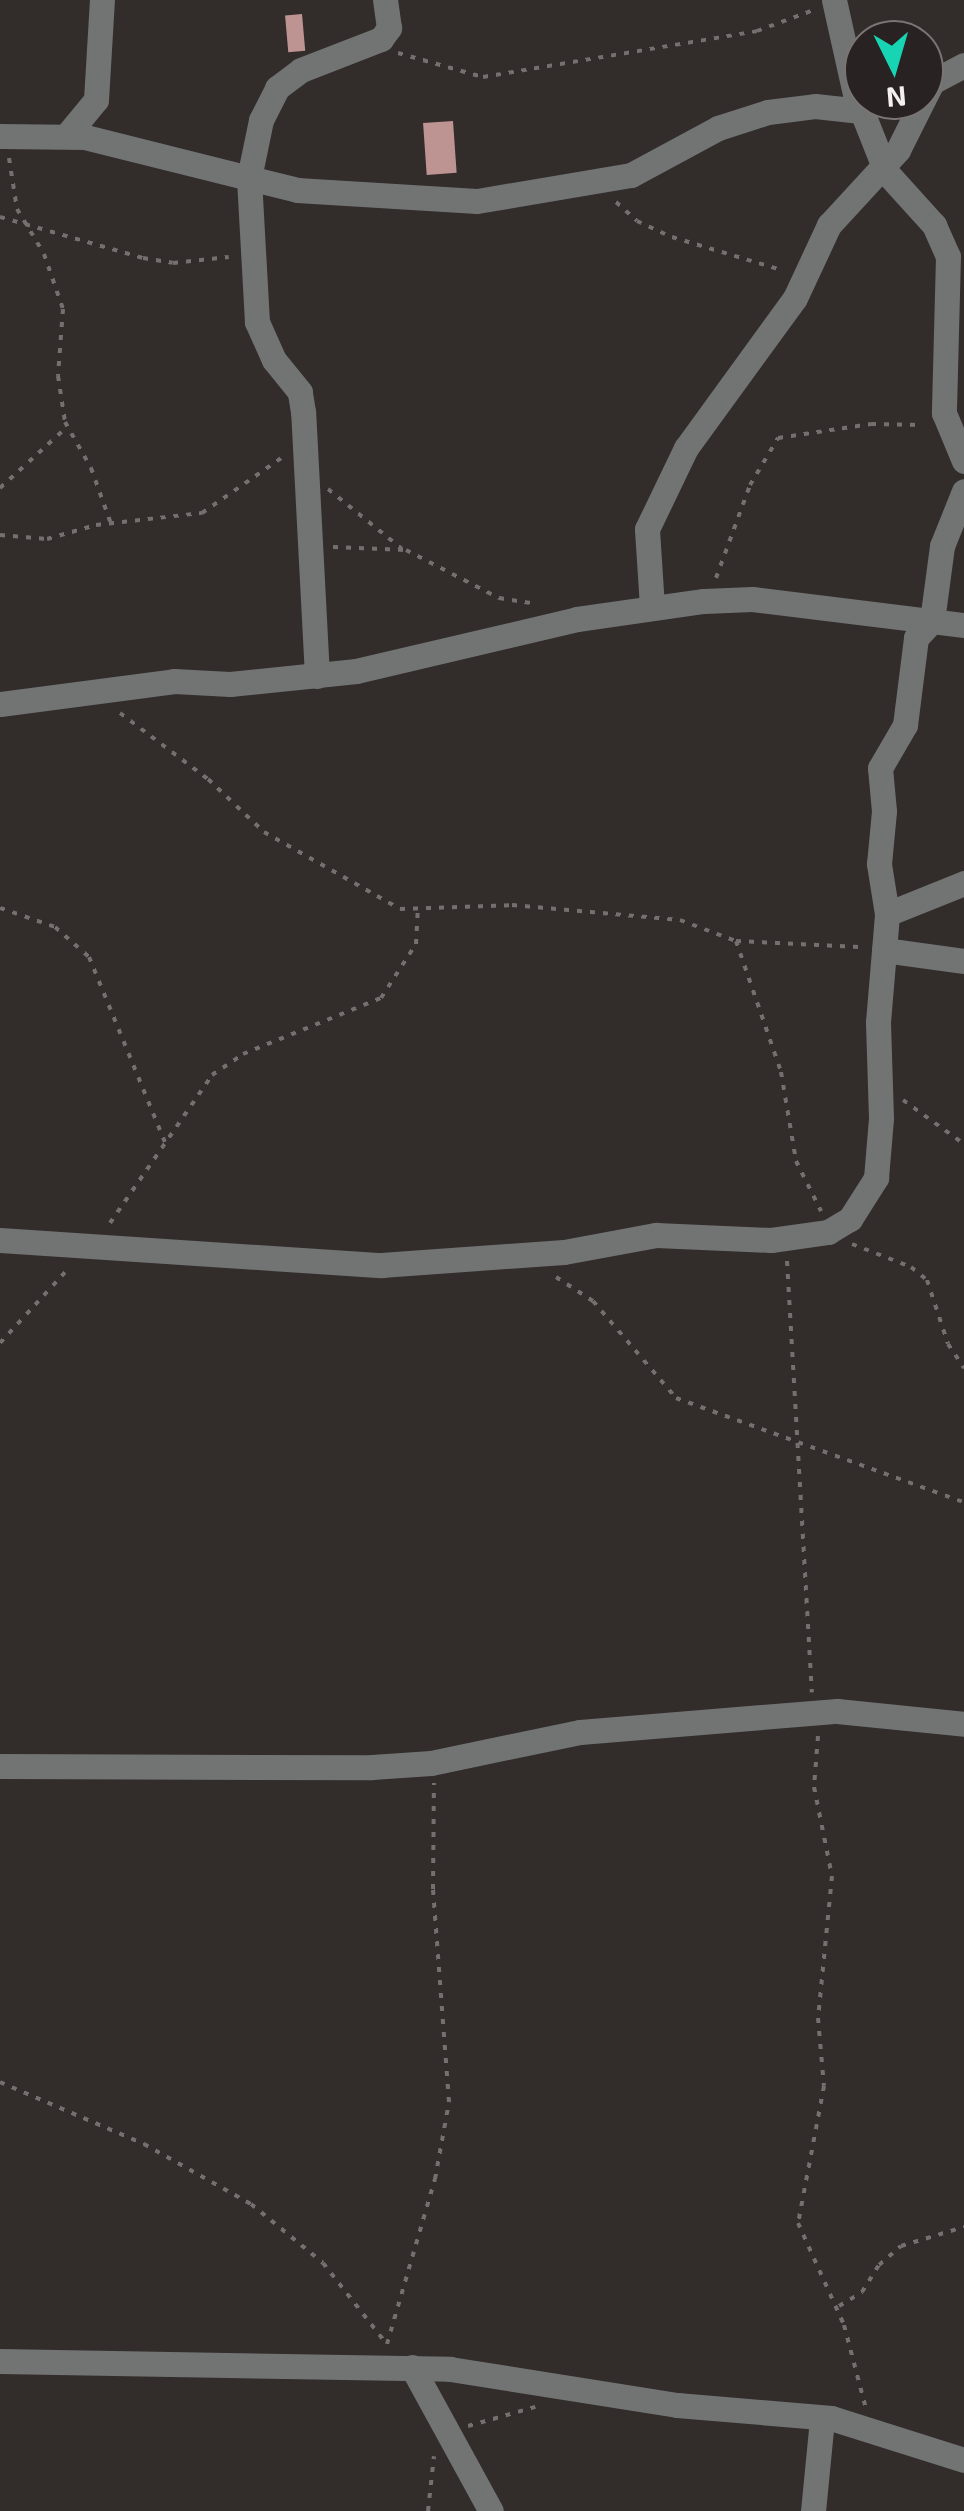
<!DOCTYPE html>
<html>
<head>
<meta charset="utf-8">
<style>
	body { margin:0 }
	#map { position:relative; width:964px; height:2511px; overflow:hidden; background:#322c2b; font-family:"Exo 2",sans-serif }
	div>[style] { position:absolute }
	.building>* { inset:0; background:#be9493; transform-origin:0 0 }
	.path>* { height:4px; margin-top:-2px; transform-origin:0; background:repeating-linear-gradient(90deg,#75706f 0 5px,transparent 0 13px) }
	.minor>* { height:25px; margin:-12.5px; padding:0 12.5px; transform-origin:12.5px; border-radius:12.5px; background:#717473 }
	span { translate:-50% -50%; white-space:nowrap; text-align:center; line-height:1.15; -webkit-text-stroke:10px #282222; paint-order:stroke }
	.north { position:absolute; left:844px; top:20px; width:100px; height:100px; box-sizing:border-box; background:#282222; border:2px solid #7a7474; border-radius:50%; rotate:175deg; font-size:28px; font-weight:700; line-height:40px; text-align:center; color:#f4f0f0 }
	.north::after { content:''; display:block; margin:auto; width:35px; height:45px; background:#17d5b3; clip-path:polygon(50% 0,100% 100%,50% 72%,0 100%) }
</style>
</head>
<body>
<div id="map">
	<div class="building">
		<i style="left:302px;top:14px;width:37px;height:17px;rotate:85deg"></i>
		<i style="left:453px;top:121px;width:52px;height:30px;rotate:86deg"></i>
	</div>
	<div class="path">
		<i style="left:398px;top:53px;width:88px;rotate:15.8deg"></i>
		<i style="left:483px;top:77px;width:278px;rotate:-9.5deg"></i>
		<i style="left:757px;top:31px;width:63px;rotate:-20.4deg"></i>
		<i style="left:9px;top:158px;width:52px;rotate:81.1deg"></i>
		<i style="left:17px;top:209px;width:52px;rotate:59deg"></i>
		<i style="left:44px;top:254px;width:58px;rotate:70.9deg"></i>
		<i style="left:63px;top:309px;width:67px;rotate:94.3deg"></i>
		<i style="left:58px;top:376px;width:47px;rotate:81.3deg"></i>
		<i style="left:65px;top:422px;width:53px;rotate:60.5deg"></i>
		<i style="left:91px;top:468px;width:59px;rotate:70.3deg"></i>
		<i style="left:616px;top:202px;width:28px;rotate:42deg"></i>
		<i style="left:637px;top:221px;width:38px;rotate:25deg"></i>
		<i style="left:672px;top:237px;width:114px;rotate:16.8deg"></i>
		<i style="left:0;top:217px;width:149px;rotate:16deg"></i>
		<i style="left:143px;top:258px;width:30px;rotate:9deg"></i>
		<i style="left:173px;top:263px;width:56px;rotate:-6.1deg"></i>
		<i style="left:0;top:488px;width:89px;rotate:-42.3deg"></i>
		<i style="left:328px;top:489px;width:95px;rotate:39deg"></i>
		<i style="left:0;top:535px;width:47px;rotate:4.9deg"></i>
		<i style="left:47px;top:539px;width:51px;rotate:-15.9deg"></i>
		<i style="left:96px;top:525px;width:107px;rotate:-6.5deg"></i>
		<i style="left:202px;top:513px;width:98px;rotate:-34.7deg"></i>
		<i style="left:333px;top:547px;width:73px;rotate:2.4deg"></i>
		<i style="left:406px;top:550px;width:105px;rotate:27.3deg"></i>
		<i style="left:499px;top:598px;width:37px;rotate:9deg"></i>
		<i style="left:716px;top:578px;width:99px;rotate:-69.9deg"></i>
		<i style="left:750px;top:485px;width:55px;rotate:-59.2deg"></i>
		<i style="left:778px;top:438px;width:94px;rotate:-8.6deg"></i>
		<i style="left:871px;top:424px;width:51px;rotate:1.1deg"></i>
		<i style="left:120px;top:713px;width:110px;rotate:36.9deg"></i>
		<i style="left:208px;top:779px;width:77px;rotate:43.4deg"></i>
		<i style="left:264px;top:832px;width:156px;rotate:29.5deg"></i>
		<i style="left:400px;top:909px;width:112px;rotate:-2deg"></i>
		<i style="left:512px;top:905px;width:169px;rotate:5.1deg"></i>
		<i style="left:680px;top:920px;width:60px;rotate:20.6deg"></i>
		<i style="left:736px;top:941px;width:123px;rotate:2.8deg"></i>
		<i style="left:0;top:908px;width:58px;rotate:19.1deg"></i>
		<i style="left:55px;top:927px;width:45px;rotate:41.4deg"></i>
		<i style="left:89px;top:957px;width:200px;rotate:67.7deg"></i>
		<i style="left:736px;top:941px;width:139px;rotate:71deg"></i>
		<i style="left:781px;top:1072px;width:90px;rotate:80.4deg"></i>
		<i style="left:796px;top:1161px;width:56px;rotate:63.4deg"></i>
		<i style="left:903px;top:1100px;width:75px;rotate:35.8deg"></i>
		<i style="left:110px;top:1223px;width:180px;rotate:-55.4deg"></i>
		<i style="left:212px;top:1075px;width:37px;rotate:-34deg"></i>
		<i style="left:243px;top:1054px;width:149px;rotate:-22.1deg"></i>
		<i style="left:381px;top:998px;width:64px;rotate:-57.1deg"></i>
		<i style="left:416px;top:944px;width:33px;rotate:-87deg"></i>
		<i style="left:852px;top:1244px;width:63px;rotate:21.3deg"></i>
		<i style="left:911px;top:1267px;width:21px;rotate:39deg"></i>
		<i style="left:927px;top:1280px;width:67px;rotate:71.8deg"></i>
		<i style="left:948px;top:1344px;width:29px;rotate:56deg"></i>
		<i style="left:787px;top:1261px;width:432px;rotate:86.7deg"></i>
		<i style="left:556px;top:1277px;width:44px;rotate:33deg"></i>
		<i style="left:593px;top:1301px;width:128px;rotate:49.4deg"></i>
		<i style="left:676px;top:1398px;width:306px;rotate:19.9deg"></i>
		<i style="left:0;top:1343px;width:103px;rotate:-47.4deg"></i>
		<i style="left:818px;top:1736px;width:51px;rotate:94.5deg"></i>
		<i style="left:814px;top:1787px;width:91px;rotate:78.6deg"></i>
		<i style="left:832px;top:1876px;width:143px;rotate:95.6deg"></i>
		<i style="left:818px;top:2018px;width:68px;rotate:85deg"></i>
		<i style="left:824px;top:2086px;width:139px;rotate:100.7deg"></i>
		<i style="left:798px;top:2223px;width:112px;rotate:65.7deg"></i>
		<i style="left:844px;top:2325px;width:83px;rotate:75.3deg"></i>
		<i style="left:0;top:2082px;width:157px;rotate:23.3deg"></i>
		<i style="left:144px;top:2144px;width:123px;rotate:29.3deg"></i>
		<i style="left:251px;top:2204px;width:93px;rotate:39.3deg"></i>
		<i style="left:323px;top:2263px;width:102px;rotate:51.8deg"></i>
		<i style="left:839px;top:2306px;width:27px;rotate:-31deg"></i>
		<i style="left:862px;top:2292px;width:32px;rotate:-58deg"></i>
		<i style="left:879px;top:2265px;width:29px;rotate:-41deg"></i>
		<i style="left:901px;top:2246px;width:66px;rotate:-16.8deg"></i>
		<i style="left:387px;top:2344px;width:172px;rotate:-73.8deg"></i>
		<i style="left:435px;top:2179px;width:78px;rotate:-79.7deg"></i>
		<i style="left:449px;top:2102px;width:214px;rotate:-94.3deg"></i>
		<i style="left:433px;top:1889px;width:106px;rotate:-89.5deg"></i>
		<i style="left:468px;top:2426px;width:70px;rotate:-15.8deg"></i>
		<i style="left:428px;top:2511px;width:55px;rotate:-83.8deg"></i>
	</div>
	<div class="minor">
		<i style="left:834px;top:0;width:96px;rotate:77.4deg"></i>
		<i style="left:855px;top:94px;width:84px;rotate:68.3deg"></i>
		<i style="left:886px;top:172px;width:72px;rotate:47.8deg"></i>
		<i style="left:934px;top:225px;width:34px;rotate:66deg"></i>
		<i style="left:948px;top:256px;width:157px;rotate:91.5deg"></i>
		<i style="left:944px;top:413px;width:52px;rotate:67.4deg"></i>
		<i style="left:924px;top:98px;width:18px;rotate:-63deg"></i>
		<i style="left:932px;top:82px;width:36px;rotate:-28deg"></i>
		<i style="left:67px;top:135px;width:45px;rotate:-50.4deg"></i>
		<i style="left:96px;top:100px;width:100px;rotate:-86.6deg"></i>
		<i style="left:0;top:136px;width:85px;rotate:0.7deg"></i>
		<i style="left:85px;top:137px;width:219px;rotate:14deg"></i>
		<i style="left:297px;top:190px;width:180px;rotate:3.5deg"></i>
		<i style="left:477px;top:201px;width:156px;rotate:-9.6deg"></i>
		<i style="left:631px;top:175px;width:99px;rotate:-28.4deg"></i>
		<i style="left:718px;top:128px;width:52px;rotate:-17.7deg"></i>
		<i style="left:768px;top:112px;width:47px;rotate:-7.3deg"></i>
		<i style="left:815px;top:106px;width:46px;rotate:6.2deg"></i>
		<i style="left:652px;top:607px;width:78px;rotate:-93.7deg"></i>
		<i style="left:647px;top:529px;width:90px;rotate:-64.3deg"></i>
		<i style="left:686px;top:448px;width:185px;rotate:-54deg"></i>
		<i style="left:795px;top:298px;width:81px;rotate:-65deg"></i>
		<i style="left:829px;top:225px;width:102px;rotate:-47.4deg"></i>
		<i style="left:898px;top:150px;width:56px;rotate:-63.4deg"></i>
		<i style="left:317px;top:676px;width:264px;rotate:-93deg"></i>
		<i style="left:303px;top:412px;width:20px;rotate:-99deg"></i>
		<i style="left:300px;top:392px;width:41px;rotate:-129.1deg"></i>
		<i style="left:274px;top:360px;width:42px;rotate:-114.1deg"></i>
		<i style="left:257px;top:322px;width:144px;rotate:-93.2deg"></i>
		<i style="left:249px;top:178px;width:59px;rotate:-78.3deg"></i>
		<i style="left:261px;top:120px;width:36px;rotate:-63deg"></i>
		<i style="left:277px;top:88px;width:30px;rotate:-37deg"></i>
		<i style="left:301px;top:70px;width:86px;rotate:-21.2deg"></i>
		<i style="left:381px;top:39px;width:14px;rotate:-54deg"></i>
		<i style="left:389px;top:28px;width:28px;rotate:-98deg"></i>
		<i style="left:0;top:704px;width:176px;rotate:-7.5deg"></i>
		<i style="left:174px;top:681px;width:56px;rotate:3.1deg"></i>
		<i style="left:230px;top:684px;width:127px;rotate:-5.9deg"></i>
		<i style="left:356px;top:671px;width:227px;rotate:-13.2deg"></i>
		<i style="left:577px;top:619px;width:128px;rotate:-8.1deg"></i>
		<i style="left:704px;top:601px;width:48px;rotate:-2.4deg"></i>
		<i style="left:752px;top:599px;width:214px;rotate:7deg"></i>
		<i style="left:887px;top:914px;width:83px;rotate:-21.9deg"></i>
		<i style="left:884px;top:950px;width:81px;rotate:7.8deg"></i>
		<i style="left:0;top:1240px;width:382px;rotate:3.8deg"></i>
		<i style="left:381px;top:1265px;width:183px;rotate:-4.1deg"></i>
		<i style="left:564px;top:1252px;width:94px;rotate:-10.5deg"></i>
		<i style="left:656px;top:1235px;width:115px;rotate:2.5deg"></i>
		<i style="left:771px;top:1240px;width:58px;rotate:-8deg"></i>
		<i style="left:828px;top:1232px;width:26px;rotate:-31deg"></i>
		<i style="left:850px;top:1219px;width:49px;rotate:-57.6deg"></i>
		<i style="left:876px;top:1178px;width:60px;rotate:-85.2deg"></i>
		<i style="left:881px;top:1118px;width:96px;rotate:-91.8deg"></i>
		<i style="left:878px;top:1022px;width:108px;rotate:-85.2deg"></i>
		<i style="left:887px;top:914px;width:51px;rotate:-99.1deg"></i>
		<i style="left:879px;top:864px;width:53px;rotate:-84.6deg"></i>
		<i style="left:884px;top:811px;width:43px;rotate:-95.3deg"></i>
		<i style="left:880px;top:768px;width:50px;rotate:-59.8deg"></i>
		<i style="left:905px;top:725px;width:88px;rotate:-82.8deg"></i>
		<i style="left:916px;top:638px;width:23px;rotate:-47deg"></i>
		<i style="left:932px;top:621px;width:76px;rotate:-82.4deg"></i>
		<i style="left:942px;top:546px;width:59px;rotate:-68.2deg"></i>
		<i style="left:0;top:1766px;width:372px;rotate:0.2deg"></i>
		<i style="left:372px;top:1767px;width:59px;rotate:-3.9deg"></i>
		<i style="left:431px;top:1763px;width:152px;rotate:-11.8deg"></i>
		<i style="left:580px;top:1732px;width:258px;rotate:-4.7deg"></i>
		<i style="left:837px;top:1711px;width:128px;rotate:5.8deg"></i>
		<i style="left:0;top:2361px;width:450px;rotate:1deg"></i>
		<i style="left:450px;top:2369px;width:230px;rotate:9deg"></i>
		<i style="left:677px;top:2405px;width:155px;rotate:4.8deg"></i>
		<i style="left:831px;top:2418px;width:139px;rotate:17.5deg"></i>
		<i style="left:412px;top:2367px;width:164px;rotate:61.3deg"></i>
		<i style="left:813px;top:2511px;width:92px;rotate:-84.4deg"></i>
	</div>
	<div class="north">N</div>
</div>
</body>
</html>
